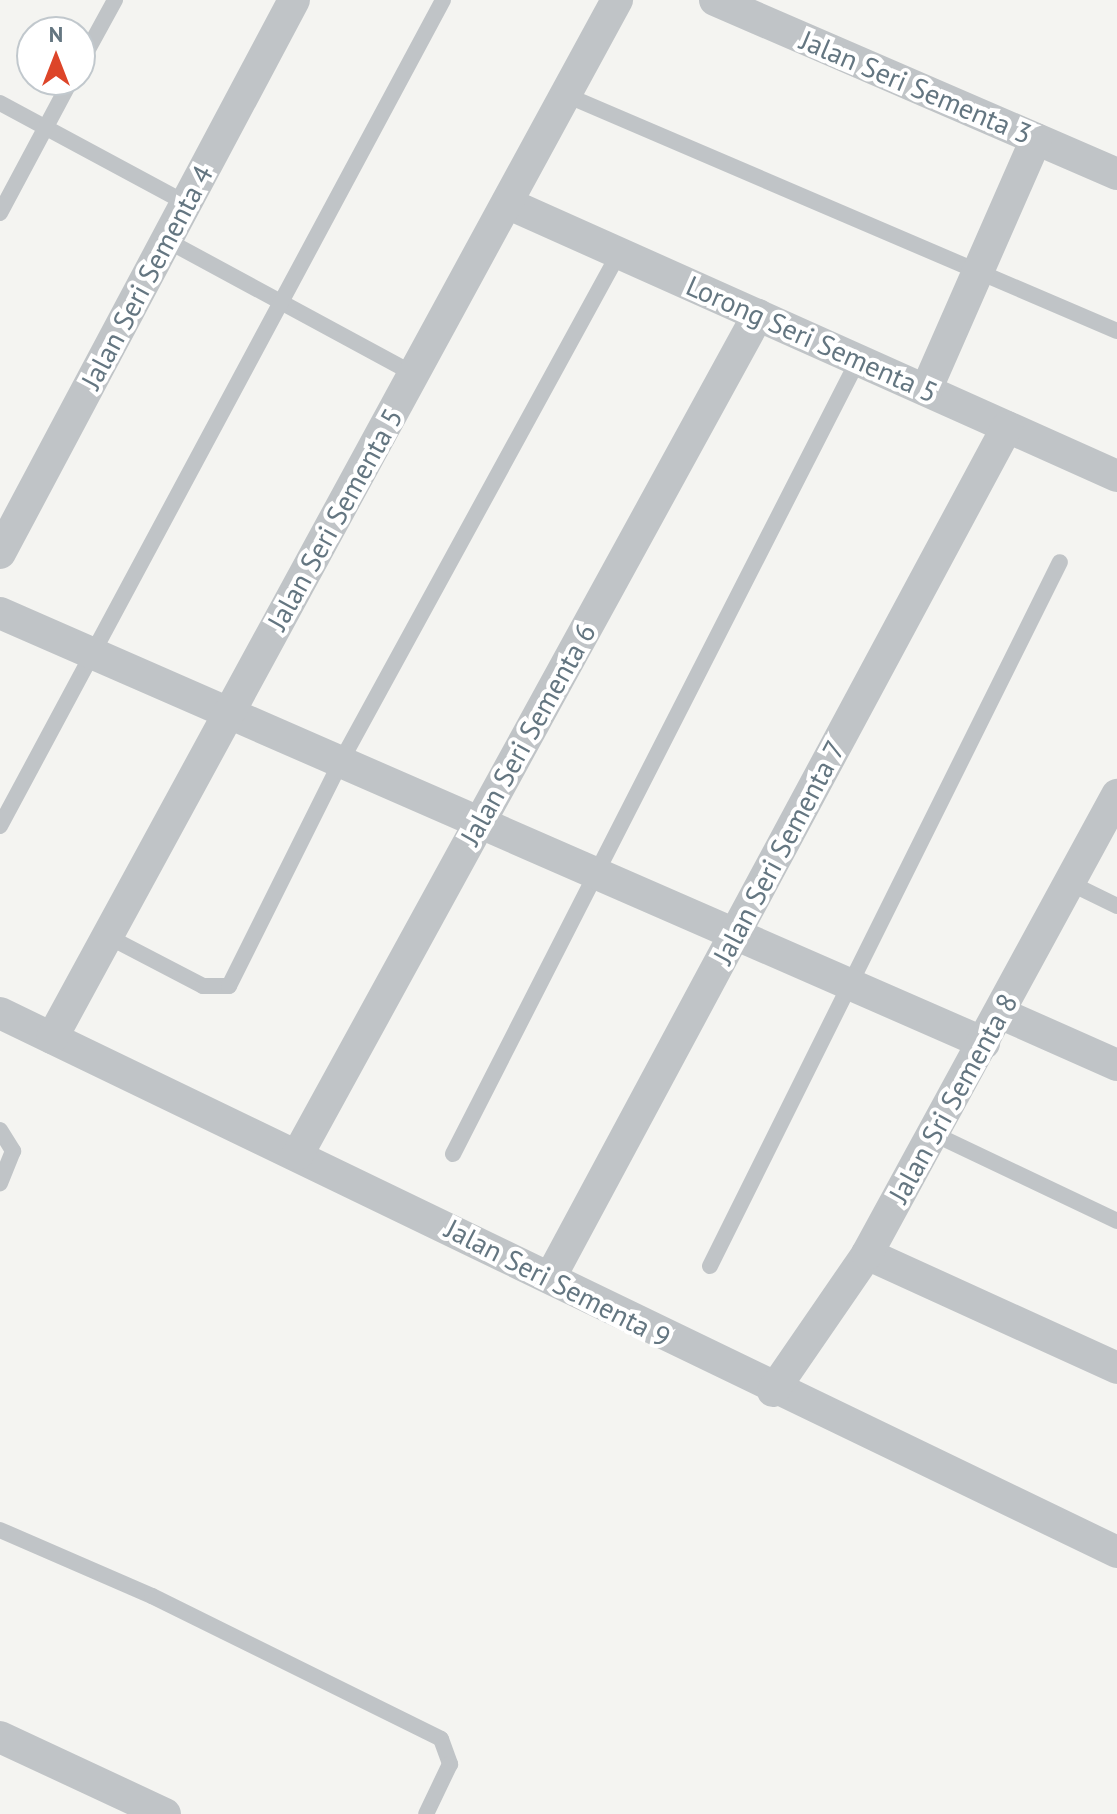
<!DOCTYPE html>
<html>
<head>
<meta charset="utf-8">
<style>
	body { margin:0 }
	#map { position:relative; width:1117px; height:1814px; overflow:hidden; background:#f4f4f1; font-family:"PT Sans",sans-serif }
	div>[style] { position:absolute }
	.service>* { height:16px; margin:-8px; padding:0 8px; transform-origin:8px; border-radius:8px; background:#c0c4c7 }
	.minor>* { height:32px; margin:-16px; padding:0 16px; transform-origin:16px; border-radius:16px; background:#c0c4c7 }
	span { translate:-50% -50%; white-space:nowrap; text-align:center; line-height:1.15; -webkit-text-stroke:8px #fff; paint-order:stroke }
	.street-label { font-size:28px; color:#647681 }
	.north { position:absolute; left:16px; top:16px; width:80px; height:80px; box-sizing:border-box; background:#fff; border:2px solid #c1c8cd; border-radius:50%; rotate:0deg; font-size:22px; font-weight:700; line-height:32px; text-align:center; color:#647681 }
	.north::after { content:''; display:block; margin:auto; width:28px; height:36px; background:#dd4529; clip-path:polygon(50% 0,100% 100%,50% 72%,0 100%) }
</style>
</head>
<body>
<div id="map">
	<div class="service">
		<i style="left:80px;top:64px;width:73px;rotate:-61.3deg"></i>
		<i style="left:566px;top:95px;width:599px;rotate:23.19deg"></i>
		<i style="left:0;top:103px;width:211px;rotate:28.3deg"></i>
		<i style="left:0;top:213px;width:151px;rotate:-61.9deg"></i>
		<i style="left:168px;top:241px;width:280px;rotate:28.4deg"></i>
		<i style="left:0;top:826px;width:937px;rotate:-61.79deg"></i>
		<i style="left:1070px;top:883px;width:52px;rotate:26.1deg"></i>
		<i style="left:107px;top:936px;width:108px;rotate:27.5deg"></i>
		<i style="left:203px;top:986px;width:26px"></i>
		<i style="left:229px;top:986px;width:249px;rotate:-63.5deg"></i>
		<i style="left:340px;top:763px;width:581px;rotate:-61.32deg"></i>
		<i style="left:0;top:1130px;width:25px;rotate:58deg"></i>
		<i style="left:13px;top:1151px;width:35px;rotate:112deg"></i>
		<i style="left:932px;top:1133px;width:205px;rotate:25.4deg"></i>
		<i style="left:453px;top:1154px;width:891px;rotate:-62.97deg"></i>
		<i style="left:710px;top:1266px;width:786px;rotate:-63.57deg"></i>
		<i style="left:0;top:1530px;width:166px;rotate:23.5deg"></i>
		<i style="left:152px;top:1596px;width:322px;rotate:26.3deg"></i>
		<i style="left:441px;top:1739px;width:27px;rotate:70deg"></i>
		<i style="left:450px;top:1764px;width:55px;rotate:115.6deg"></i>
	</div>
	<div class="minor">
		<i style="left:715px;top:0;width:438px;rotate:23.4deg"></i>
		<i style="left:507px;top:203px;width:668px;rotate:24.11deg"></i>
		<i style="left:926px;top:390px;width:274px;rotate:-66.3deg"></i>
		<i style="left:0;top:553px;width:626px;rotate:-62deg"></i>
		<i style="left:0;top:613px;width:1074px;rotate:23.6deg"></i>
		<i style="left:0;top:1013px;width:1240px;rotate:25.76deg"></i>
		<i style="left:1002px;top:1014px;width:126px;rotate:23.9deg"></i>
		<i style="left:52px;top:1038px;width:1182px;rotate:-61.44deg"></i>
		<i style="left:298px;top:1154px;width:957px;rotate:-61.27deg"></i>
		<i style="left:867px;top:1254px;width:275px;rotate:24.5deg"></i>
		<i style="left:550px;top:1278px;width:966px;rotate:-61.76deg"></i>
		<i style="left:773px;top:1391px;width:166px;rotate:-55.5deg"></i>
		<i style="left:867px;top:1254px;width:523px;rotate:-61.42deg"></i>
		<i style="left:0;top:1737px;width:182px;rotate:25deg"></i>
	</div>
	<div class="street-label">
		<span style="left:916px;top:87px;rotate:23deg">Jalan Seri Sementa 3</span>
		<span style="left:147px;top:277px;rotate:-62deg">Jalan Seri Sementa 4</span>
		<span style="left:812px;top:339px;rotate:24deg">Lorong Seri Sementa 5</span>
		<span style="left:335px;top:519px;rotate:-61deg">Jalan Seri Sementa 5</span>
		<span style="left:528px;top:734px;rotate:-61deg">Jalan Seri Sementa 6</span>
		<span style="left:779px;top:852px;rotate:-62deg">Jalan Seri Sementa 7</span>
		<span style="left:953px;top:1098px;rotate:-61deg">Jalan Sri Sementa 8</span>
		<span style="left:558px;top:1283px;rotate:27deg">Jalan Seri Sementa 9</span>
	</div>
	<div class="north">N</div>
</div>
</body>
</html>
